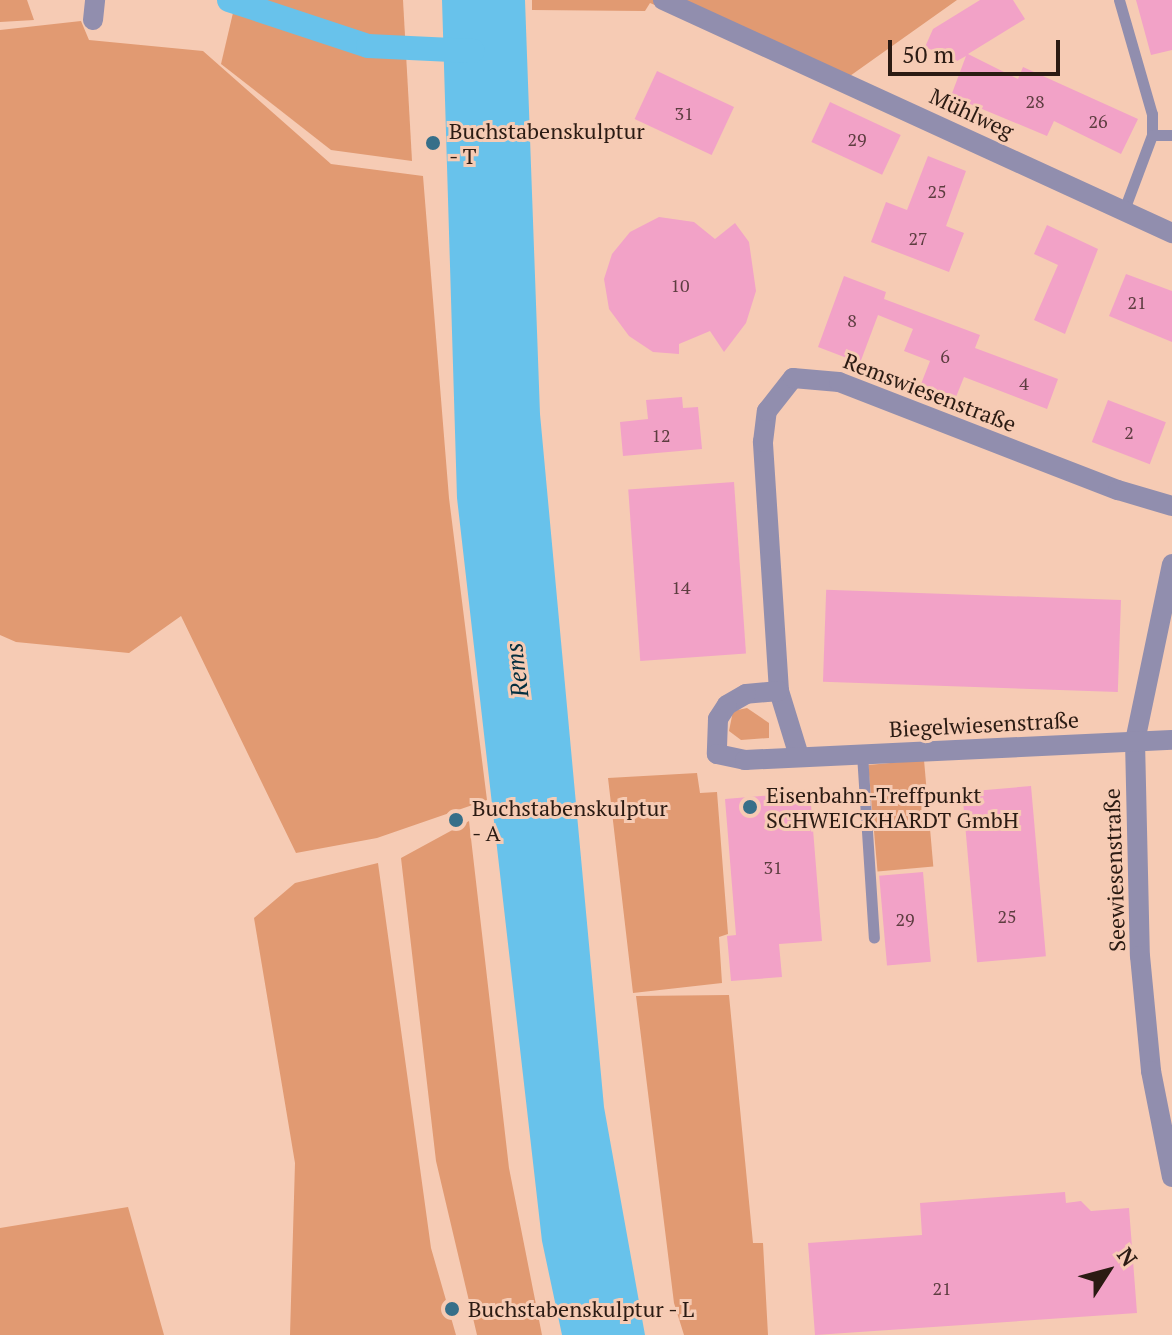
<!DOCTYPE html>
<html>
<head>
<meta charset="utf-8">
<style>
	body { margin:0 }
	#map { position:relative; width:1172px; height:1335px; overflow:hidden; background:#f6cbb4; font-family:"PT Serif",serif }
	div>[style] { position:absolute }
	.green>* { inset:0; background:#e19a72; transform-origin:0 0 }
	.water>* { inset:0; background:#68c2eb }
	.canal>* { height:24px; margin:-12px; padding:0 12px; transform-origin:12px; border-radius:12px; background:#68c2eb }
	.building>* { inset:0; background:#f2a2c7; transform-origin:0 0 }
	.service>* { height:11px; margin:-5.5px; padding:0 5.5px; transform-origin:5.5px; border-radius:5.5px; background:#918eae }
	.minor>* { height:20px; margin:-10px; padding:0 10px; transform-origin:10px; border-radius:10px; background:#918eae }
	.dots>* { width:22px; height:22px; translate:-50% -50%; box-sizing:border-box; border:4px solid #f6cbb4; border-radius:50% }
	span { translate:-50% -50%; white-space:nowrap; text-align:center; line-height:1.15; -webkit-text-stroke:6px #f6cbb4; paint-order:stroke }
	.number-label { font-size:18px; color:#5d3d40 }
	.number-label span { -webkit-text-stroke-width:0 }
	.street-label { font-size:22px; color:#2b1b13 }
	.poi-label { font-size:22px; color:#2b1b13 }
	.left { translate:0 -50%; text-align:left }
	.water-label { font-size:24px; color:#032e3e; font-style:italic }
	.north { position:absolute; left:1068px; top:1231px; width:80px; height:80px; -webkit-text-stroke:6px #f6cbb4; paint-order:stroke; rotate:54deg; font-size:22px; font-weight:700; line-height:32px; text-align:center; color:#2b1b13 }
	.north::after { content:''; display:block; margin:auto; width:28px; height:36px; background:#2b1b13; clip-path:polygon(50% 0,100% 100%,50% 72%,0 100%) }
	.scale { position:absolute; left:888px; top:40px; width:172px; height:36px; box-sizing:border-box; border:4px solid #2b1b13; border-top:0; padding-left:10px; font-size:24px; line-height:28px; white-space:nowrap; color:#2b1b13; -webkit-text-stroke:6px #f6cbb4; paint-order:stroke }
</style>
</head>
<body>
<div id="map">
	<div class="green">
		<i style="clip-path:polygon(0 0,27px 0,34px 20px,0 22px)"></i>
		<i style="clip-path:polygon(236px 0,403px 0,412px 161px,331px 150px,221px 64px)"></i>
		<i style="clip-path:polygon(532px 0,957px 0,840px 83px,650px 3px,645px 11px,532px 10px)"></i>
		<i style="clip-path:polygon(81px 21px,89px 40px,203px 51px,331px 164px,423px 176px,449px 498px,487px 800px,377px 838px,296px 853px,181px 616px,129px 653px,16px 642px,0 635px,0 30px)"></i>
		<i style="clip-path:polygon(747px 708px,769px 723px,769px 738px,741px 740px,729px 731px,733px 711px)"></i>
		<i style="left:924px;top:760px;width:107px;height:56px;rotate:85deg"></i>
		<i style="clip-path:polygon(697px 773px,700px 793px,717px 792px,728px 934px,719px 937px,722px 983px,633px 993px,608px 778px)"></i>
		<i style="clip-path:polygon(469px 821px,509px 1168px,542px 1335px,477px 1335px,436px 1161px,401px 858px)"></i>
		<i style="clip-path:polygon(378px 863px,431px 1248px,456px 1335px,290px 1335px,295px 1163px,254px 918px,295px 883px)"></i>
		<i style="clip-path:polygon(729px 995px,753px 1243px,763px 1243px,768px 1335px,684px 1335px,674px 1303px,636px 996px)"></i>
		<i style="clip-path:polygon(128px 1207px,164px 1335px,0 1335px,0 1228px)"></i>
	</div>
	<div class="water">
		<i style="clip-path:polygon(442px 0,525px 0,540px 414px,604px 1107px,645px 1335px,562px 1335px,542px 1241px,457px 498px)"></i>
	</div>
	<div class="canal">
		<i style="left:229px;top:0;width:146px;rotate:18.3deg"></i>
		<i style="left:368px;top:46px;width:105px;rotate:2.7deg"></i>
	</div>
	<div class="building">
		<i style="clip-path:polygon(980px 0,1013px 0,1025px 19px,968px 54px,1018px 79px,1023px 67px,1138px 119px,1121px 154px,1054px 121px,1047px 136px,951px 96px,966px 56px,957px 61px,925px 47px,933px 29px)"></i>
		<i style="clip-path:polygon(1136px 0,1172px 0,1172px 50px,1151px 55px)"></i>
		<i style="left:657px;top:71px;width:85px;height:53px;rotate:25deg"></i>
		<i style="left:830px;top:102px;width:78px;height:44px;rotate:25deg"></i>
		<i style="clip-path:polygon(928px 156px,966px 171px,946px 226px,964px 233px,949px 272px,871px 242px,886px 202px,907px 210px)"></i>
		<i style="clip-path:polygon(659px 217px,694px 222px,715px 239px,735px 223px,749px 242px,756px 291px,746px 323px,724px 352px,710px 331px,679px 344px,679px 354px,653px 352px,629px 336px,609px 309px,604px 279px,612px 254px,630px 232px)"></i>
		<i style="clip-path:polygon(1047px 225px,1098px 249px,1065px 334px,1034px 320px,1058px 265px,1034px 254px)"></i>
		<i style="clip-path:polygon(1126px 274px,1172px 291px,1172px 342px,1109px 316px)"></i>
		<i style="clip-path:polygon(844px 276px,886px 292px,884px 299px,980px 335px,975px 348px,1058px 379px,1047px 409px,964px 377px,956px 397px,921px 384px,930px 361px,904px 351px,913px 329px,878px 315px,860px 363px,818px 347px)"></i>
		<i style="clip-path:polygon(682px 397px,683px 408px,698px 407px,702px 449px,623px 456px,620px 422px,648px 419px,646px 400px)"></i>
		<i style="left:1108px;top:400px;width:62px;height:45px;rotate:21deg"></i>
		<i style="left:734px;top:482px;width:172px;height:106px;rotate:86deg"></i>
		<i style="left:1121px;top:600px;width:92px;height:295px;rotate:92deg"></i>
		<i style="left:1031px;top:786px;width:171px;height:69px;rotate:85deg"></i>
		<i style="clip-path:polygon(810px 792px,822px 941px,779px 944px,782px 977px,731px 981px,727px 936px,736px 935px,725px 799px)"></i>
		<i style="left:923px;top:872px;width:90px;height:44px;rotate:85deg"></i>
		<i style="clip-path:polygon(1065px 1192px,1066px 1203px,1081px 1201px,1091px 1211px,1129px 1208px,1137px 1313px,815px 1335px,808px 1243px,922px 1235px,920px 1203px)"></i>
	</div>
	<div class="service">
		<i style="left:1119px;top:0;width:119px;rotate:73.9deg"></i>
		<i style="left:1152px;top:114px;width:21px;rotate:90deg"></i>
		<i style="left:1152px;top:135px;width:80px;rotate:110.5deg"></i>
		<i style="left:1152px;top:135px;width:20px"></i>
		<i style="left:862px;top:754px;width:184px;rotate:86.3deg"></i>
	</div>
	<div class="minor">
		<i style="left:663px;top:0;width:560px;rotate:24.6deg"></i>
		<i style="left:93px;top:20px;width:20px;rotate:-84deg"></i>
		<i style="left:1172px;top:564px;width:181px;rotate:101.8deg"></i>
		<i style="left:1135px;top:741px;width:215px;rotate:88.7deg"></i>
		<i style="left:1140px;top:956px;width:116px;rotate:84.5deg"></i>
		<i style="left:1151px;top:1071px;width:108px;rotate:78.8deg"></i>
		<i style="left:779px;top:691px;width:250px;rotate:-93.7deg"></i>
		<i style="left:763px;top:442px;width:31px;rotate:-83deg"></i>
		<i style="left:767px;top:411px;width:42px;rotate:-51.8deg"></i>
		<i style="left:793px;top:378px;width:46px;rotate:5deg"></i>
		<i style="left:839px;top:382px;width:299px;rotate:21.2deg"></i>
		<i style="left:1118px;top:490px;width:56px;rotate:16.5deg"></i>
		<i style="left:799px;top:756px;width:68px;rotate:-107.1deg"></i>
		<i style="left:779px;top:691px;width:33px;rotate:175deg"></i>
		<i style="left:746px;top:694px;width:22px;rotate:150deg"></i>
		<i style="left:727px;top:705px;width:17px;rotate:123deg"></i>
		<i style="left:718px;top:719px;width:35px;rotate:92deg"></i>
		<i style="left:717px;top:754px;width:29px;rotate:12deg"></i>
		<i style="left:745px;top:760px;width:427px;rotate:-2.7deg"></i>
	</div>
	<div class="dots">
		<i style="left:433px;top:143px;background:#376f89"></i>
		<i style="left:750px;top:807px;background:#376f89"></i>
		<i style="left:456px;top:820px;background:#376f89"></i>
		<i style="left:452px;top:1309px;background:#376f89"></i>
	</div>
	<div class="number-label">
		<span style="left:1035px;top:101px">28</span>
		<span style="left:684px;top:113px">31</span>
		<span style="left:1098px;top:121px">26</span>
		<span style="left:857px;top:139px">29</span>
		<span style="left:937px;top:191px">25</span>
		<span style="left:918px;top:238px">27</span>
		<span style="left:680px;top:285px">10</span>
		<span style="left:1137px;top:302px">21</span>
		<span style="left:852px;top:320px">8</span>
		<span style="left:945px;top:356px">6</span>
		<span style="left:1024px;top:383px">4</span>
		<span style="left:1129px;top:432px">2</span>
		<span style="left:661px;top:435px">12</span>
		<span style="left:681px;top:587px">14</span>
		<span style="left:773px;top:867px">31</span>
		<span style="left:1007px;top:916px">25</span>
		<span style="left:905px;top:919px">29</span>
		<span style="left:942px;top:1288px">21</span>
	</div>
	<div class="street-label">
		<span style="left:972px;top:113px;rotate:25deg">Mühlweg</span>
		<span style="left:930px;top:392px;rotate:21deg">Remswiesenstraße</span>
		<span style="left:984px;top:724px;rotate:-3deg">Biegelwiesenstraße</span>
		<span style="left:1114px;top:870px;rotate:-92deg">Seewiesenstraße</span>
	</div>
	<div class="poi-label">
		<span class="left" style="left:449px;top:143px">Buchstabenskulptur<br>- T</span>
		<span class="left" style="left:766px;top:807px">Eisenbahn-Treffpunkt<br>SCHWEICKHARDT GmbH</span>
		<span class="left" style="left:472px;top:820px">Buchstabenskulptur<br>- A</span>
		<span class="left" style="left:468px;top:1309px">Buchstabenskulptur - L</span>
	</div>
	<div class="water-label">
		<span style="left:517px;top:670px;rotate:-97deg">Rems</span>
	</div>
	<div class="north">N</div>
	<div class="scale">50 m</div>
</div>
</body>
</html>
